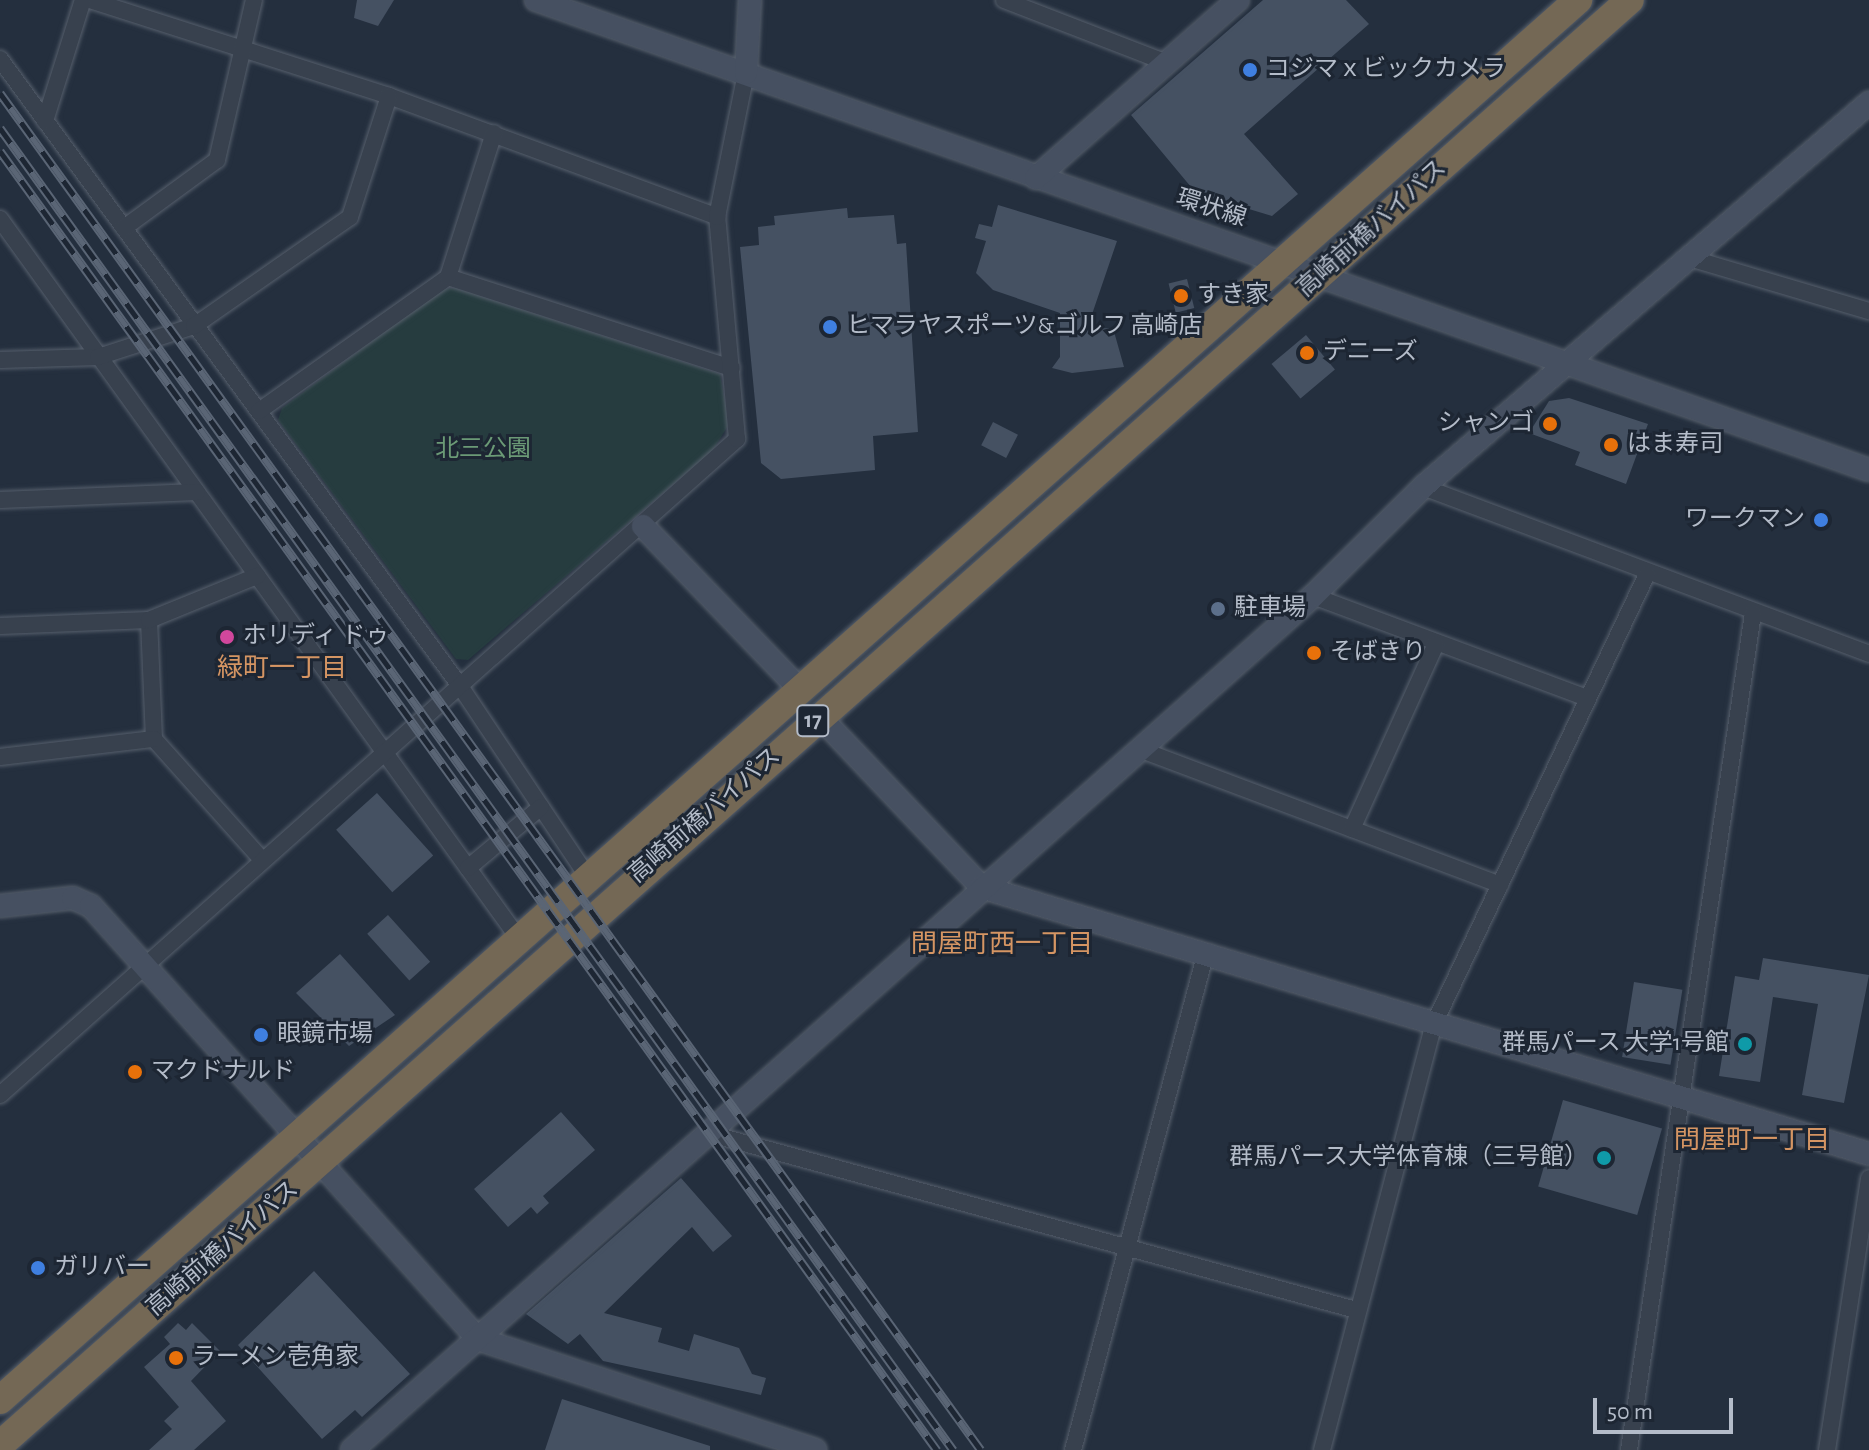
<!DOCTYPE html>
<html>
<head>
<meta charset="utf-8">
<style>
	body { margin:0 }
	#map { position:relative; width:1869px; height:1450px; overflow:hidden; background:#242f3e; font-family:"Alegreya Sans","Noto Sans JP",sans-serif }
	div>[style] { position:absolute }
	.green>* { inset:0; background:#263c3f }
	.building>* { inset:0; background:#455162; transform-origin:0 0 }
	.roads { filter:drop-shadow(0 0 2px #565f6c) drop-shadow(0 0 2px #565f6c) }
	.street>* { height:16px; margin:-8px; padding:0 8px; transform-origin:8px; border-radius:8px; background:#38414e }
	.secondary>* { height:22px; margin:-11px; padding:0 11px; transform-origin:11px; border-radius:11px; background:#465061 }
	.highway>* { height:28px; margin:-14px; padding:0 14px; transform-origin:14px; border-radius:14px; background:#746855 }
	.rail>* { height:9px; margin-top:-4.5px; transform-origin:0; background:repeating-linear-gradient(90deg,#1d2633 0 18px,#5a6575 0 36px); box-sizing:border-box; border-block:2px solid #5a6575 }
	.dots>* { width:22px; height:22px; translate:-50% -50%; box-sizing:border-box; border:4px solid #1d2633; border-radius:50% }
	span { translate:-50% -50%; white-space:nowrap; text-align:center; line-height:1.15; -webkit-text-stroke:6px #1d2633; paint-order:stroke }
	.shield-label span { padding:2px 6px; background:#1d2633; border:2px solid; border-radius:6px; -webkit-text-stroke-width:0 }
	.shield-label { font-size:22px; color:#b4bcc9; font-weight:700 }
	.poi-label { font-size:24px; color:#b4bcc9 }
	.left { translate:0 -50%; text-align:left }
	.right { translate:-100% -50%; text-align:right }
	.street-label { font-size:24px; color:#b4bcc9 }
	.park-label { font-size:24px; color:#6b9a76 }
	.neighbourhood-label { font-size:26px; color:#d59563 }
	.scale { position:absolute; left:1593px; top:1398px; width:140px; height:36px; box-sizing:border-box; border:4px solid #b4bcc9; border-top:0; padding-left:10px; font-size:24px; line-height:28px; white-space:nowrap; color:#b4bcc9; -webkit-text-stroke:6px #1d2633; paint-order:stroke }
</style>
</head>
<body>
<div id="map">
	<div class="green">
		<i style="clip-path:polygon(455px 288px,720px 374px,729px 424px,713px 450px,468px 660px,456px 659px,278px 420px,282px 408px,442px 289px)"></i>
	</div>
	<div class="building">
		<i style="clip-path:polygon(357px 0,394px 0,378px 26px,354px 18px)"></i>
		<i style="clip-path:polygon(1263px 0,1346px 0,1369px 24px,1244px 134px,1298px 194px,1272px 216px,1196px 193px,1131px 115px)"></i>
		<i style="clip-path:polygon(998px 205px,1117px 241px,1087px 329px,1113px 328px,1124px 367px,1072px 373px,1052px 368px,1060px 357px,1060px 313px,993px 290px,976px 273px,986px 241px,975px 238px,979px 224px,992px 227px)"></i>
		<i style="clip-path:polygon(847px 208px,848px 218px,894px 215px,897px 244px,906px 243px,918px 432px,873px 436px,875px 470px,781px 479px,761px 463px,740px 247px,759px 245px,758px 227px,775px 225px,774px 216px)"></i>
		<i style="left:1187px;top:279px;width:30px;height:19px;rotate:76deg"></i>
		<i style="left:1306px;top:335px;width:45px;height:45px;rotate:50deg"></i>
		<i style="clip-path:polygon(1569px 398px,1648px 424px,1626px 484px,1575px 465px,1580px 452px,1529px 433px,1549px 401px)"></i>
		<i style="left:993px;top:422px;width:28px;height:26px;rotate:27deg"></i>
		<i style="left:377px;top:793px;width:84px;height:55px;rotate:48deg"></i>
		<i style="left:388px;top:915px;width:63px;height:28px;rotate:48deg"></i>
		<i style="clip-path:polygon(340px 954px,395px 1015px,349px 1046px,296px 993px)"></i>
		<i style="clip-path:polygon(1763px 958px,1869px 975px,1844px 1103px,1802px 1095px,1818px 1004px,1773px 997px,1760px 1082px,1719px 1076px,1735px 976px,1759px 980px)"></i>
		<i style="left:1634px;top:982px;width:49px;height:76px;rotate:9deg"></i>
		<i style="left:1563px;top:1100px;width:103px;height:90px;rotate:16deg"></i>
		<i style="clip-path:polygon(561px 1112px,595px 1150px,543px 1196px,549px 1203px,537px 1214px,531px 1207px,508px 1227px,474px 1189px)"></i>
		<i style="clip-path:polygon(681px 1178px,732px 1236px,713px 1252px,692px 1227px,604px 1313px,662px 1328px,658px 1342px,689px 1351px,694px 1334px,739px 1348px,752px 1374px,766px 1378px,761px 1395px,603px 1361px,580px 1334px,568px 1344px,526px 1314px)"></i>
		<i style="clip-path:polygon(314px 1271px,410px 1374px,362px 1417px,355px 1410px,322px 1439px,238px 1345px)"></i>
		<i style="clip-path:polygon(178px 1323px,186px 1330px,192px 1323px,220px 1351px,191px 1381px,226px 1421px,194px 1450px,149px 1450px,172px 1429px,164px 1421px,179px 1407px,144px 1367px,170px 1344px,164px 1337px)"></i>
		<i style="clip-path:polygon(562px 1399px,710px 1446px,710px 1450px,545px 1450px)"></i>
	</div>
	<div class="roads">
		<div class="street">
			<i style="left:90px;top:0;width:314px;rotate:17.8deg"></i>
			<i style="left:389px;top:96px;width:350px;rotate:20.2deg"></i>
			<i style="left:1004px;top:0;width:175px;rotate:21.1deg"></i>
			<i style="left:0;top:59px;width:778px;rotate:53.73deg"></i>
			<i style="left:460px;top:686px;width:234px;rotate:56.2deg"></i>
			<i style="left:45px;top:121px;width:127px;rotate:-72.6deg"></i>
			<i style="left:0;top:219px;width:884px;rotate:54.21deg"></i>
			<i style="left:124px;top:228px;width:115px;rotate:-36.2deg"></i>
			<i style="left:217px;top:160px;width:164px;rotate:-77deg"></i>
			<i style="left:1693px;top:259px;width:184px;rotate:16.5deg"></i>
			<i style="left:448px;top:277px;width:298px;rotate:17.8deg"></i>
			<i style="left:0;top:360px;width:98px;rotate:-1.8deg"></i>
			<i style="left:98px;top:357px;width:101px;rotate:-17.9deg"></i>
			<i style="left:194px;top:326px;width:190px;rotate:-34.9deg"></i>
			<i style="left:350px;top:217px;width:127px;rotate:-72.1deg"></i>
			<i style="left:259px;top:411px;width:232px;rotate:-35.3deg"></i>
			<i style="left:448px;top:277px;width:151px;rotate:-72.3deg"></i>
			<i style="left:1423px;top:487px;width:476px;rotate:20.5deg"></i>
			<i style="left:0;top:500px;width:197px;rotate:-2.3deg"></i>
			<i style="left:1313px;top:596px;width:293px;rotate:20.4deg"></i>
			<i style="left:149px;top:620px;width:119px;rotate:87.6deg"></i>
			<i style="left:154px;top:739px;width:162px;rotate:48.2deg"></i>
			<i style="left:0;top:626px;width:149px;rotate:-2.3deg"></i>
			<i style="left:149px;top:620px;width:117px;rotate:-22.2deg"></i>
			<i style="left:1139px;top:749px;width:386px;rotate:20.6deg"></i>
			<i style="left:0;top:757px;width:155px;rotate:-6.7deg"></i>
			<i style="left:1352px;top:829px;width:203px;rotate:-65.6deg"></i>
			<i style="left:468px;top:868px;width:95px;rotate:-39.9deg"></i>
			<i style="left:0;top:1095px;width:987px;rotate:-41.67deg"></i>
			<i style="left:737px;top:439px;width:223px;rotate:-95.1deg"></i>
			<i style="left:717px;top:217px;width:147px;rotate:-78.6deg"></i>
			<i style="left:711px;top:1134px;width:669px;rotate:15.26deg"></i>
			<i style="left:1073px;top:1450px;width:511px;rotate:-75.04deg"></i>
			<i style="left:1322px;top:1450px;width:438px;rotate:-75.3deg"></i>
			<i style="left:1433px;top:1026px;width:500px;rotate:-64.66deg"></i>
			<i style="left:1629px;top:1450px;width:846px;rotate:-81.57deg"></i>
			<i style="left:1827px;top:1450px;width:275px;rotate:-81.2deg"></i>
		</div>
		<div class="secondary">
			<i style="left:536px;top:0;width:1413px;rotate:19.42deg"></i>
			<i style="left:746px;top:73px;width:73px;rotate:-86.9deg"></i>
			<i style="left:1036px;top:178px;width:269px;rotate:-41.4deg"></i>
			<i style="left:643px;top:526px;width:230px;rotate:46.2deg"></i>
			<i style="left:819px;top:716px;width:236px;rotate:46.5deg"></i>
			<i style="left:981px;top:887px;width:927px;rotate:16.73deg"></i>
			<i style="left:0;top:906px;width:73px;rotate:-6.3deg"></i>
			<i style="left:73px;top:898px;width:20px;rotate:24deg"></i>
			<i style="left:91px;top:906px;width:581px;rotate:48.21deg"></i>
			<i style="left:478px;top:1339px;width:355px;rotate:18.2deg"></i>
			<i style="left:352px;top:1450px;width:1286px;rotate:-41.63deg"></i>
			<i style="left:1313px;top:596px;width:155px;rotate:-44.7deg"></i>
			<i style="left:1423px;top:487px;width:589px;rotate:-40.73deg"></i>
		</div>
		<div class="highway">
			<i style="left:0;top:1400px;width:2110px;rotate:-41.58deg"></i>
			<i style="left:0;top:1445px;width:2178px;rotate:-41.56deg"></i>
		</div>
	</div>
	<div class="rail">
		<i style="left:0;top:93px;width:1674px;rotate:54.14deg"></i>
		<i style="left:0;top:128px;width:1630px;rotate:54.21deg"></i>
		<i style="left:0;top:151px;width:1602px;rotate:54.2deg"></i>
	</div>
	<div class="dots">
		<i style="left:1250px;top:70px;background:#3f7fe0"></i>
		<i style="left:1181px;top:296px;background:#e8710a"></i>
		<i style="left:830px;top:327px;background:#3f7fe0"></i>
		<i style="left:1307px;top:353px;background:#e8710a"></i>
		<i style="left:1550px;top:424px;background:#e8710a"></i>
		<i style="left:1611px;top:445px;background:#e8710a"></i>
		<i style="left:1821px;top:520px;background:#3f7fe0"></i>
		<i style="left:1218px;top:609px;background:#5c6f8a"></i>
		<i style="left:227px;top:637px;background:#d1479c"></i>
		<i style="left:1314px;top:653px;background:#e8710a"></i>
		<i style="left:261px;top:1035px;background:#3f7fe0"></i>
		<i style="left:1745px;top:1044px;background:#0f9aa8"></i>
		<i style="left:135px;top:1072px;background:#e8710a"></i>
		<i style="left:1604px;top:1158px;background:#0f9aa8"></i>
		<i style="left:38px;top:1268px;background:#3f7fe0"></i>
		<i style="left:176px;top:1358px;background:#e8710a"></i>
	</div>
	<div class="shield-label">
		<span style="left:813px;top:721px">17</span>
	</div>
	<div class="poi-label">
		<span class="left" style="left:1266px;top:70px">コジマｘビックカメラ</span>
		<span class="left" style="left:1197px;top:296px">すき家</span>
		<span class="left" style="left:846px;top:327px">ヒマラヤスポーツ&amp;ゴルフ 高崎店</span>
		<span class="left" style="left:1323px;top:353px">デニーズ</span>
		<span class="right" style="left:1534px;top:424px">シャンゴ</span>
		<span class="left" style="left:1627px;top:445px">はま寿司</span>
		<span class="right" style="left:1805px;top:520px">ワークマン</span>
		<span class="left" style="left:1234px;top:609px">駐車場</span>
		<span class="left" style="left:243px;top:637px">ホリディ ドゥ</span>
		<span class="left" style="left:1330px;top:653px">そばきり</span>
		<span class="left" style="left:277px;top:1035px">眼鏡市場</span>
		<span class="right" style="left:1729px;top:1044px">群馬パース 大学1号館</span>
		<span class="left" style="left:151px;top:1072px">マクドナルド</span>
		<span class="right" style="left:1588px;top:1158px">群馬パース大学体育棟（三号館）</span>
		<span class="left" style="left:54px;top:1268px">ガリバー</span>
		<span class="left" style="left:192px;top:1358px">ラーメン壱角家</span>
	</div>
	<div class="street-label">
		<span style="left:1211px;top:209px;rotate:18deg">環状線</span>
		<span style="left:1372px;top:229px;rotate:-42deg">高崎前橋バイパス</span>
		<span style="left:705px;top:816px;rotate:-41deg">高崎前橋バイパス</span>
		<span style="left:223px;top:1249px;rotate:-41deg">高崎前橋バイパス</span>
	</div>
	<div class="park-label">
		<span style="left:483px;top:450px">北三公園</span>
	</div>
	<div class="neighbourhood-label">
		<span style="left:282px;top:669px">緑町一丁目</span>
		<span style="left:1002px;top:945px">問屋町西一丁目</span>
		<span style="left:1752px;top:1141px">問屋町一丁目</span>
	</div>
	<div class="scale">50 m</div>
</div>
</body>
</html>
